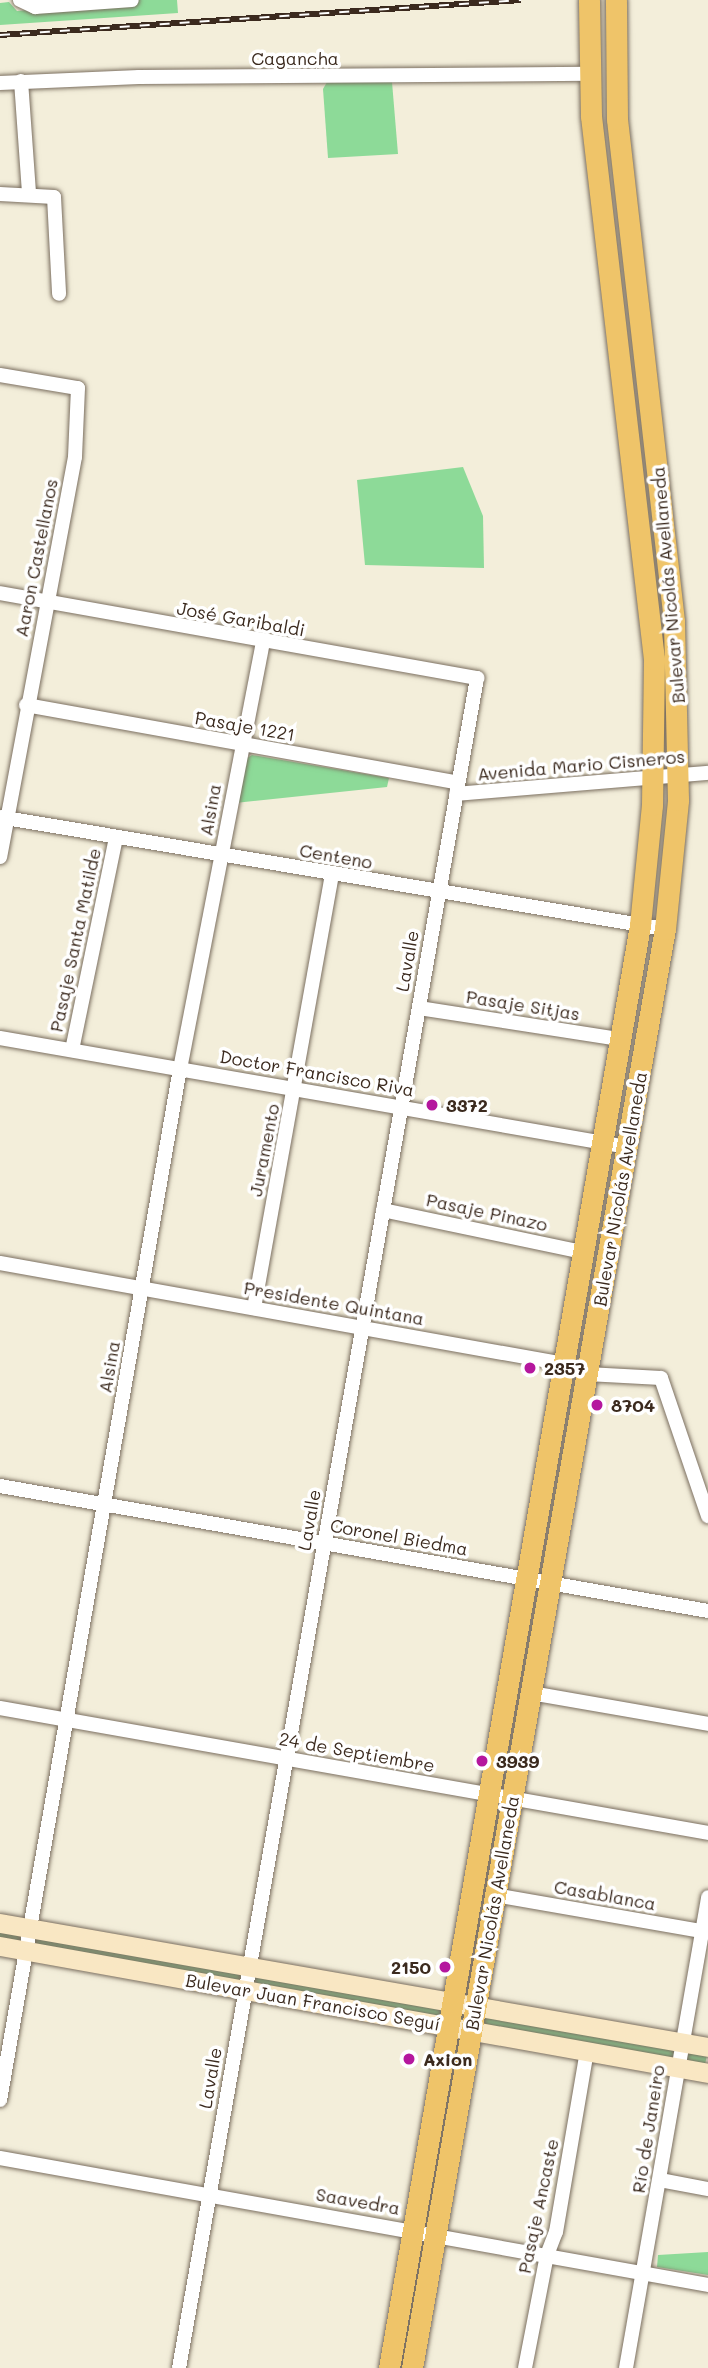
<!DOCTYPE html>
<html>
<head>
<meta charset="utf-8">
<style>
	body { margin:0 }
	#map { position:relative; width:708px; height:2368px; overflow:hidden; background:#f3eeda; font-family:Mali,sans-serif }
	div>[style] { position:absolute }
	.green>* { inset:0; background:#8dda98; transform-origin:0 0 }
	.roads { filter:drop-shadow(0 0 2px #7b6f60) drop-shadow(0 0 2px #7b6f60) }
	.minor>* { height:14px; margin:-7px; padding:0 7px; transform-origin:7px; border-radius:7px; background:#fff }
	.secondary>* { height:19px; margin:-9.5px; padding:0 9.5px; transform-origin:9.5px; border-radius:9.5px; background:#f9e7c3 }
	.primary>* { height:21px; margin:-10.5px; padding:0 10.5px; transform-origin:10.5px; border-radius:10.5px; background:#efc469 }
	.rail>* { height:6px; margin-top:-3px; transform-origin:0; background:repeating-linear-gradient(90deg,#fff 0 10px,#3b2a1e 0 20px); box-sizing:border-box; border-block:2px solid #3b2a1e }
	.dots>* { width:19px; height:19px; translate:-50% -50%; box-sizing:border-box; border:4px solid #fff; border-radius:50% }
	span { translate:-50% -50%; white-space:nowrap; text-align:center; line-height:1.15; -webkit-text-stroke:7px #fff; paint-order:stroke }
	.street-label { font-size:18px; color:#3b2a1e }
	.poi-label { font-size:18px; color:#3b2a1e; font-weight:700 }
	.left { translate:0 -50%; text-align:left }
	.right { translate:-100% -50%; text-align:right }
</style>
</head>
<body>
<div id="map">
	<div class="green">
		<i style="clip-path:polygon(140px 0,177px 0,178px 13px,0 25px,0 3px,9px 2px,17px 11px)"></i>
		<i style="clip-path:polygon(327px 82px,392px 82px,398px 154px,328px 158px,323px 89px)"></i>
		<i style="clip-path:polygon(463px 467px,483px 516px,484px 568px,365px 565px,357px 480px)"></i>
		<i style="clip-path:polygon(252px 755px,389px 778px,387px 787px,235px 803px,242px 761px)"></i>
		<i style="left:0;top:1923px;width:719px;height:23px;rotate:10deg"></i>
		<i style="clip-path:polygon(708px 2252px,708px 2275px,657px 2267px,658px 2255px)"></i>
	</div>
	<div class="roads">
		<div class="minor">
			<i style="left:20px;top:0;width:17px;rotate:25deg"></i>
			<i style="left:35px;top:7px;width:97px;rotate:-4.1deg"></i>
			<i style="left:21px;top:81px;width:112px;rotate:85.9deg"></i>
			<i style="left:0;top:83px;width:139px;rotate:-2.5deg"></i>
			<i style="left:139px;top:77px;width:451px;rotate:-0.4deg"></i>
			<i style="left:0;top:194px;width:54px;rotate:3.2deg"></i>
			<i style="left:54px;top:197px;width:97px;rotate:87deg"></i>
			<i style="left:0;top:375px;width:79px;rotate:9.5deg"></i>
			<i style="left:78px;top:388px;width:69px;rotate:92.5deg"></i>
			<i style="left:75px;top:457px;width:407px;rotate:100.6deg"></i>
			<i style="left:0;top:593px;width:485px;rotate:10.1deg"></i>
			<i style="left:477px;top:678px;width:1716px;rotate:100deg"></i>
			<i style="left:26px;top:705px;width:439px;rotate:10.2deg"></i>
			<i style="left:456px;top:794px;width:253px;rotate:-4.8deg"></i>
			<i style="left:0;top:817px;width:674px;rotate:9.56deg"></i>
			<i style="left:419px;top:1008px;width:203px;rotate:8.8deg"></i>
			<i style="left:0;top:1038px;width:636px;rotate:9.86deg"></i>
			<i style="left:72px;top:1050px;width:217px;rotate:-78.3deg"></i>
			<i style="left:383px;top:1210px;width:204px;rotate:11.9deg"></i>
			<i style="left:0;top:1263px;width:573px;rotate:10.15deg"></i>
			<i style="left:564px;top:1364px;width:25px;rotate:23deg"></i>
			<i style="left:587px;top:1374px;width:74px;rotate:3.1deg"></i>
			<i style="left:661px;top:1378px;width:146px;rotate:71.2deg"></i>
			<i style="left:254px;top:1308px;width:440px;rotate:-79.8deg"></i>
			<i style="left:0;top:1486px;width:719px;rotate:10.01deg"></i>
			<i style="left:531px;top:1693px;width:180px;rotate:9.9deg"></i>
			<i style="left:0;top:1708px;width:719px;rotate:10.01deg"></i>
			<i style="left:495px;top:1895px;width:216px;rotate:9.9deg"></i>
			<i style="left:0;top:2100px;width:1047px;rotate:-80.1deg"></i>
			<i style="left:180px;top:1069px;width:434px;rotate:-79deg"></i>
			<i style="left:0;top:2158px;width:719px;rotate:10.17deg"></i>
			<i style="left:660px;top:2180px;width:49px;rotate:10.6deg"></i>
			<i style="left:525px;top:2368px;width:115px;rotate:-79deg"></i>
			<i style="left:547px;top:2255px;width:25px;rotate:-69deg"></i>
			<i style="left:556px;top:2232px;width:184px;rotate:-80.3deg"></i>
			<i style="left:626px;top:2368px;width:478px;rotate:-80.1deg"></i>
		</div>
		<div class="secondary">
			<i style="left:0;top:1923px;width:719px;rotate:9.93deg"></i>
			<i style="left:0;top:1946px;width:719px;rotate:10.17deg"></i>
		</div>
		<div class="primary">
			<i style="left:389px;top:2368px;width:1465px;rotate:-80.13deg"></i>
			<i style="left:640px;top:925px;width:121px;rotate:-84.3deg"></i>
			<i style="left:652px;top:805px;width:146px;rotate:-89.2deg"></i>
			<i style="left:654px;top:659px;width:547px;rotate:-96.62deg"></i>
			<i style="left:591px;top:116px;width:116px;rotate:-91deg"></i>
			<i style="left:412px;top:2368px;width:1461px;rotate:-80.03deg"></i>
			<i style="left:665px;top:929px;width:130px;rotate:-84.2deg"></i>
			<i style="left:678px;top:800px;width:179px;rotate:-91.3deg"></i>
			<i style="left:674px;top:621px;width:505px;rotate:-96.48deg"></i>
			<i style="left:617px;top:119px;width:119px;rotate:-90.5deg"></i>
		</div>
	</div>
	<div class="rail">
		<i style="left:0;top:35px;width:522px;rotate:-3.84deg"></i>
	</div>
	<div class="dots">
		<i style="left:432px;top:1105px;background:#b5179e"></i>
		<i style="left:530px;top:1368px;background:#b5179e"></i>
		<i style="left:597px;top:1405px;background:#b5179e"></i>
		<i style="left:482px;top:1761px;background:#b5179e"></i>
		<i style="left:445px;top:1967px;background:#b5179e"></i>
		<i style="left:409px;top:2059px;background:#b5179e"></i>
	</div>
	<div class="street-label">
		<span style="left:295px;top:58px">Cagancha</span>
		<span style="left:36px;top:558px;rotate:-79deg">Aaron Castellanos</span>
		<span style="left:668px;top:585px;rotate:-95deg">Bulevar Nicolás Avellaneda</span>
		<span style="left:241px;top:619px;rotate:10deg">José Garibaldi</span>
		<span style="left:245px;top:726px;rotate:10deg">Pasaje 1221</span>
		<span style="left:581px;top:765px;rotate:-5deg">Avenida Mario Cisneros</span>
		<span style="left:210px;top:810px;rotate:-80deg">Alsina</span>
		<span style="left:336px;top:856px;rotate:10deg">Centeno</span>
		<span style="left:75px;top:940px;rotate:-78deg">Pasaje Santa Matilde</span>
		<span style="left:407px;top:961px;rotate:-80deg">Lavalle</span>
		<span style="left:523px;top:1005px;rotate:9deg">Pasaje Sitjas</span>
		<span style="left:317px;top:1073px;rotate:10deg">Doctor Francisco Riva</span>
		<span style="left:264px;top:1150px;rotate:-79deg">Juramento</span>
		<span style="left:620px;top:1189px;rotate:-80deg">Bulevar Nicolás Avellaneda</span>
		<span style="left:487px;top:1212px;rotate:12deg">Pasaje Pinazo</span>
		<span style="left:334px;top:1303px;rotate:10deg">Presidente Quintana</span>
		<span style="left:109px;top:1367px;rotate:-80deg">Alsina</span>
		<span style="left:309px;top:1520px;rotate:-80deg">Lavalle</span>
		<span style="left:399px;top:1537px;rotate:10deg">Coronel Biedma</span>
		<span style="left:357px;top:1752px;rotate:10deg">24 de Septiembre</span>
		<span style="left:605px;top:1895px;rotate:10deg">Casablanca</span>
		<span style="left:492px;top:1913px;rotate:-80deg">Bulevar Nicolás Avellaneda</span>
		<span style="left:313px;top:2002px;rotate:10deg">Bulevar Juan Francisco Seguí</span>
		<span style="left:210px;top:2078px;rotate:-80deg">Lavalle</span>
		<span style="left:648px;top:2129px;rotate:-81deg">Río de Janeiro</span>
		<span style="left:358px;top:2201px;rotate:10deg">Saavedra</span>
		<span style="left:538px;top:2206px;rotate:-78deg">Pasaje Ancaste</span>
	</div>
	<div class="poi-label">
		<span class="left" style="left:446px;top:1105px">3372</span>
		<span class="left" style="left:544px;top:1368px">2357</span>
		<span class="left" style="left:611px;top:1405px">8704</span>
		<span class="left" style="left:496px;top:1761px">3939</span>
		<span class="right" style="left:431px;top:1967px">2150</span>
		<span class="left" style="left:423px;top:2059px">Axion</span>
	</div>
</div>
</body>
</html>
